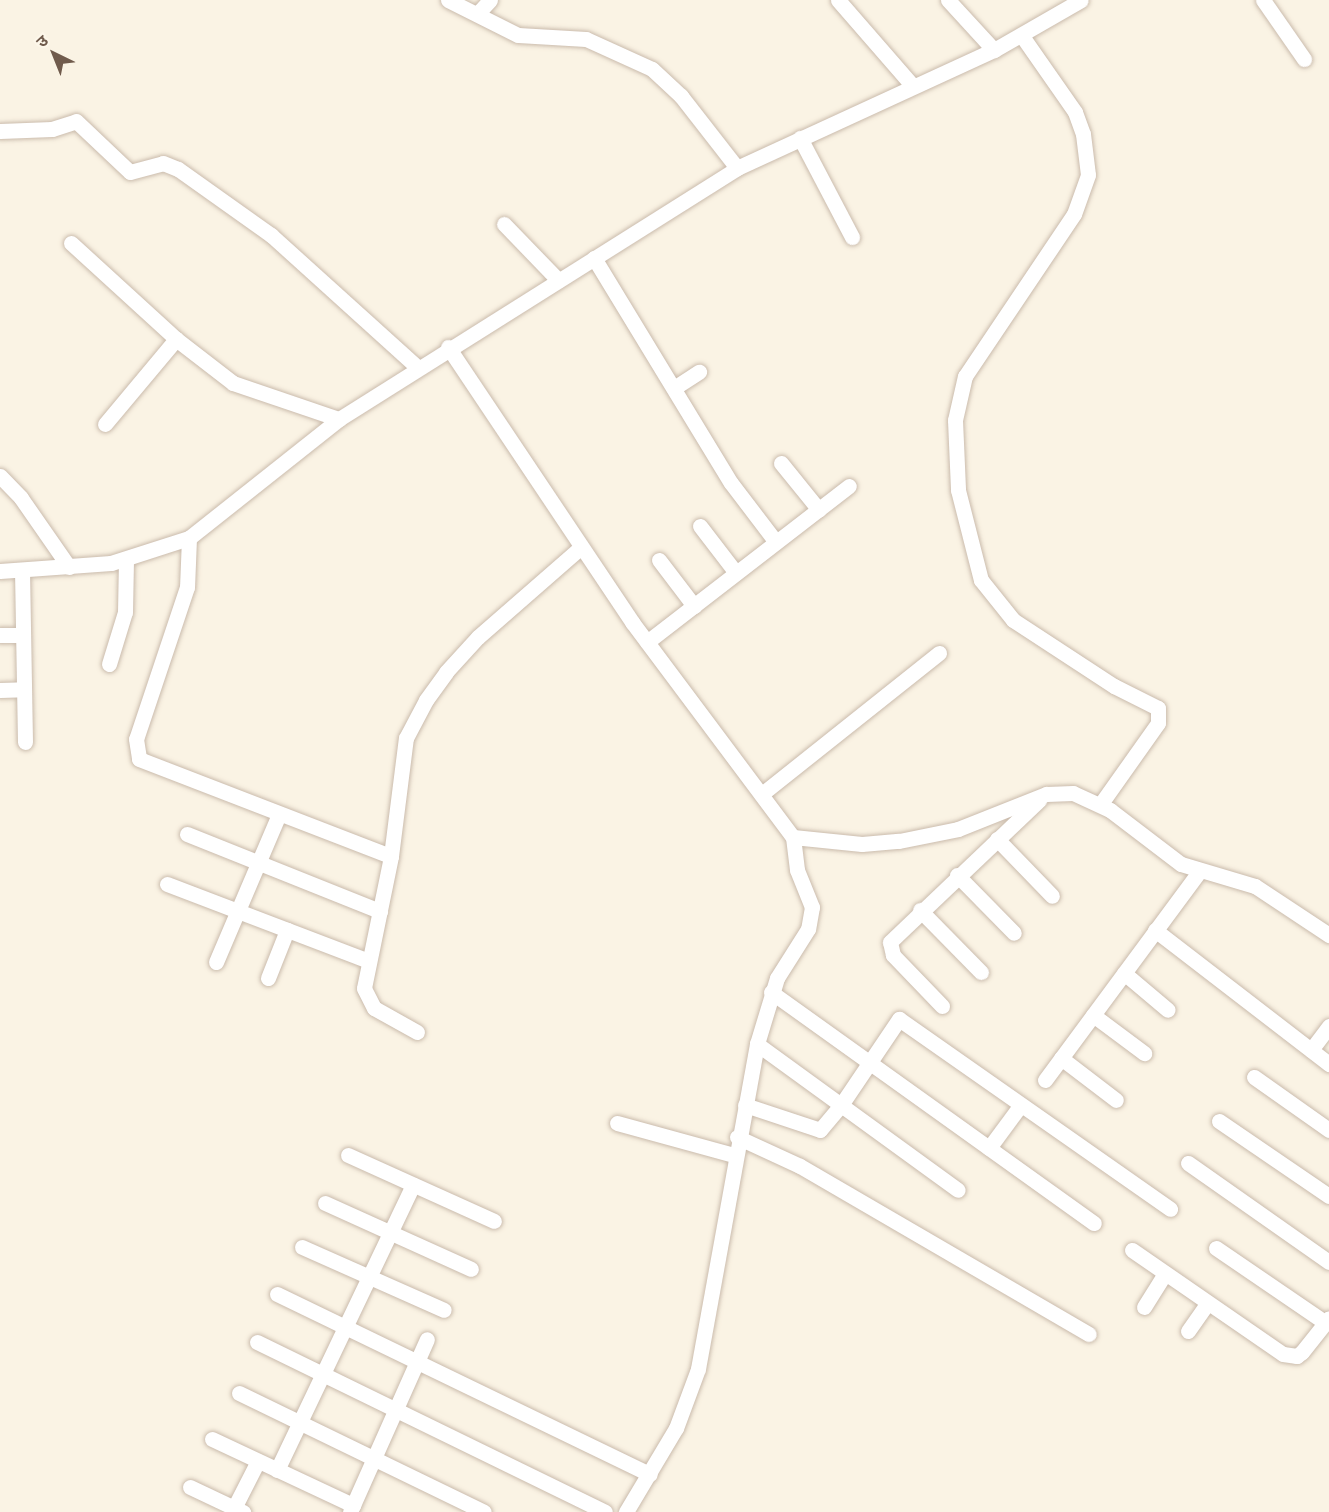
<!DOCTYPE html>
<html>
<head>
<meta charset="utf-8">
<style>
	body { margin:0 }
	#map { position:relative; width:1329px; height:1512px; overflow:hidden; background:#faf3e4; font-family:"PT Sans Narrow","Noto Sans Devanagari",sans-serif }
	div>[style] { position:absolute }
	.roads { filter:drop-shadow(0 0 2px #cabbac) drop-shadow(0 0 2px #cabbac) }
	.minor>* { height:15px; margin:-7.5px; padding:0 7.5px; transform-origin:7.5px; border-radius:7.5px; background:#fff }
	span { translate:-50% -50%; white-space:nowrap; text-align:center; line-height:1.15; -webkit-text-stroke:4.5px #fdf7ea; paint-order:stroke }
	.north { position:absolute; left:24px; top:24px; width:60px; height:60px; -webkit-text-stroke:4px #fdf7ea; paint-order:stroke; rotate:317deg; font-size:16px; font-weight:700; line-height:24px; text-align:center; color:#705b4c }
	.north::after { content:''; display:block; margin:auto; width:21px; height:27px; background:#705b4c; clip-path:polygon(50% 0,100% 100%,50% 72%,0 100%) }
</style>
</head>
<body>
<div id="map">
	<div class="roads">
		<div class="minor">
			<i style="left:448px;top:0;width:78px;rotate:26.6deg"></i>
			<i style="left:518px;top:35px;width:68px;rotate:3.4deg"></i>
			<i style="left:586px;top:39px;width:72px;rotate:24.4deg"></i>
			<i style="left:652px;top:69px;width:40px;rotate:43deg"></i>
			<i style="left:681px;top:96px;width:91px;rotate:52.1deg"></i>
			<i style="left:838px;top:0;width:113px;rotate:49deg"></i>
			<i style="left:948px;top:0;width:68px;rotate:47.4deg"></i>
			<i style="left:1263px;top:0;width:72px;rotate:55.2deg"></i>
			<i style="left:477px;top:14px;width:19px;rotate:-47deg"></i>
			<i style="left:1022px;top:36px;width:93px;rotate:55.1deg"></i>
			<i style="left:1075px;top:112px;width:23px;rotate:70deg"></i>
			<i style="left:1083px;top:134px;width:41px;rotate:83deg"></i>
			<i style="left:1088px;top:175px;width:41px;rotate:109.7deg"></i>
			<i style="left:1074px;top:214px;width:195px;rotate:123.9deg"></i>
			<i style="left:965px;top:376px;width:45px;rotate:102.8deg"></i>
			<i style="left:955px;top:420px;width:70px;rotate:87.5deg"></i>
			<i style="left:958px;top:490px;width:93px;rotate:75.7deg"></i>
			<i style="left:981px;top:580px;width:51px;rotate:51.3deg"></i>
			<i style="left:1013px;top:620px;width:121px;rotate:33.2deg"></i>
			<i style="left:1114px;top:686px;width:49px;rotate:26.6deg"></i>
			<i style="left:1158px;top:708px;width:15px;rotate:90deg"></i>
			<i style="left:1158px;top:723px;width:100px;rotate:125.3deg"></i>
			<i style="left:0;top:131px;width:52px;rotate:-2.2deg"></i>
			<i style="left:52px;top:129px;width:25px;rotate:-18deg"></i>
			<i style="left:76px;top:121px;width:74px;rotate:43.4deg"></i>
			<i style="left:130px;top:172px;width:34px;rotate:-15deg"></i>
			<i style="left:163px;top:163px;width:16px;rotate:22deg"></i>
			<i style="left:178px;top:169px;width:114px;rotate:35.4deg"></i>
			<i style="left:271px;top:235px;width:197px;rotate:42.1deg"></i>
			<i style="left:800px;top:138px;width:112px;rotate:62.3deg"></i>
			<i style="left:504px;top:224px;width:78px;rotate:46deg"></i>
			<i style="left:71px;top:243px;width:142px;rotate:42.4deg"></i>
			<i style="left:176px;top:339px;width:72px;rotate:37.7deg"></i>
			<i style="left:233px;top:383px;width:112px;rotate:18.8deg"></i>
			<i style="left:594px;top:258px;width:263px;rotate:58.7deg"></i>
			<i style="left:731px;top:483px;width:74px;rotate:52.7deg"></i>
			<i style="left:448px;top:347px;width:331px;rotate:56.2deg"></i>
			<i style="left:632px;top:622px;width:269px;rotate:53.2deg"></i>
			<i style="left:793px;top:837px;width:33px;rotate:83deg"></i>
			<i style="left:797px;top:870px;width:40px;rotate:68deg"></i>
			<i style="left:812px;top:907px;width:22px;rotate:100deg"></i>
			<i style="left:808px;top:929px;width:58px;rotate:122.3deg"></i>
			<i style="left:777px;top:978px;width:69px;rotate:106.9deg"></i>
			<i style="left:757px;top:1044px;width:330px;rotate:100.3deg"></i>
			<i style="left:698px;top:1369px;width:63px;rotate:110.4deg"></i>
			<i style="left:676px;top:1428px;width:98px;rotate:120.8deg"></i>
			<i style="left:674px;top:388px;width:30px;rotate:-33deg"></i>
			<i style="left:105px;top:424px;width:111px;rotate:-50.1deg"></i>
			<i style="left:781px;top:463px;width:60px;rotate:51deg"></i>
			<i style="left:0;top:476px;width:30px;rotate:46deg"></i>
			<i style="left:21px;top:498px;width:84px;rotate:55.2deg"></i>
			<i style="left:700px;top:526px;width:59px;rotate:52.5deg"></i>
			<i style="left:189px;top:538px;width:49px;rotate:92.3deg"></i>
			<i style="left:187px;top:587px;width:160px;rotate:108.5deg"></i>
			<i style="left:136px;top:739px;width:20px;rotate:81deg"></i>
			<i style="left:139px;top:759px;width:270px;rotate:21.1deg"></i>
			<i style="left:659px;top:560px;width:58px;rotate:52.7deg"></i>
			<i style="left:22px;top:570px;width:172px;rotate:89deg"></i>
			<i style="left:0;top:571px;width:111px;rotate:-4.1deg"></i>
			<i style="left:111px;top:563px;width:82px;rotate:-17.8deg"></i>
			<i style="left:189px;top:538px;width:191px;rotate:-38.4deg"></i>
			<i style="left:339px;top:419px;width:471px;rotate:-32.2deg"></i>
			<i style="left:737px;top:168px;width:283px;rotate:-24.7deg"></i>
			<i style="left:994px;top:50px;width:100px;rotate:-29.9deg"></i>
			<i style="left:0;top:635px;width:23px"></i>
			<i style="left:647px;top:642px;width:255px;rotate:-37.7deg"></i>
			<i style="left:109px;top:664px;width:54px;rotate:-72.9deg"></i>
			<i style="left:125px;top:612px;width:52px;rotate:-88.9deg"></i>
			<i style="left:0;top:690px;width:24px;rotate:-2deg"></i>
			<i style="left:763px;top:793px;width:225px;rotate:-38.5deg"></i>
			<i style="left:187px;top:834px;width:208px;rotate:21.8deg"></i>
			<i style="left:793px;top:837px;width:69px;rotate:5.8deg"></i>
			<i style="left:862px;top:844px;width:37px;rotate:-5deg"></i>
			<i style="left:899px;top:841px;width:60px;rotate:-11.5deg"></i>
			<i style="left:958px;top:829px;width:95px;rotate:-21.7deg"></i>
			<i style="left:1046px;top:794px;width:27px;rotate:-2deg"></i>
			<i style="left:1073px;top:793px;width:41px;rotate:24.7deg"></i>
			<i style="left:1110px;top:810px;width:89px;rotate:37.3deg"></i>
			<i style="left:1181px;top:864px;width:77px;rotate:16.6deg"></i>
			<i style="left:1255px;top:886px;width:89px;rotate:33.5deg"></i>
			<i style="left:997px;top:839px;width:79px;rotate:46deg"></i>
			<i style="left:957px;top:875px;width:81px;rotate:45.5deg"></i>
			<i style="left:167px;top:884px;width:216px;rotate:20.9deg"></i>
			<i style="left:920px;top:910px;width:87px;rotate:45.5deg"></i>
			<i style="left:1155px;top:930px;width:220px;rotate:37.6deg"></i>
			<i style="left:216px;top:962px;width:161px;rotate:-66.9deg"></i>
			<i style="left:1124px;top:973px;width:57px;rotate:40.1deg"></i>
			<i style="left:268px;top:978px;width:52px;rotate:-68.4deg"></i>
			<i style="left:771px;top:992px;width:397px;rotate:35.6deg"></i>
			<i style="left:942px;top:1006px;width:71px;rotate:-133.9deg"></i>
			<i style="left:893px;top:955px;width:13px;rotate:-103deg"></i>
			<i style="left:890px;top:942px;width:206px;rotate:-43.6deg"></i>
			<i style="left:1093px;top:1015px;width:64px;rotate:36.7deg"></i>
			<i style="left:417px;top:1032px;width:49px;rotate:-150.8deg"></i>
			<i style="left:374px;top:1008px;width:22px;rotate:-117deg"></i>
			<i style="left:364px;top:988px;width:135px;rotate:-78.4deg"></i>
			<i style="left:391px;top:856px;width:119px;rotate:-82.8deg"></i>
			<i style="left:406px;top:738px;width:43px;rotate:-62.2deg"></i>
			<i style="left:426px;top:700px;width:34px;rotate:-54deg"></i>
			<i style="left:446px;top:672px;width:47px;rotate:-47.6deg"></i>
			<i style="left:478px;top:637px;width:137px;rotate:-41.1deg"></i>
			<i style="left:757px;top:1044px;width:248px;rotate:36deg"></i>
			<i style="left:1311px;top:1050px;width:30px;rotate:-53deg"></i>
			<i style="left:1061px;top:1058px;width:69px;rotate:37.4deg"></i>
			<i style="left:1254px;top:1077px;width:92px;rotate:35.2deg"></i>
			<i style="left:1045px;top:1080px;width:259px;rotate:-53.5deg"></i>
			<i style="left:745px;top:1105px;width:79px;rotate:18.4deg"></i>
			<i style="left:820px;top:1130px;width:33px;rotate:-50deg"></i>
			<i style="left:841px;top:1105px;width:104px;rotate:-56deg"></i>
			<i style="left:899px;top:1019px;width:331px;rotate:35deg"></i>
			<i style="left:1219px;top:1121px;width:133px;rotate:34.3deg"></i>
			<i style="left:617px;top:1123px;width:121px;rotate:15.3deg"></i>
			<i style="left:737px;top:1137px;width:69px;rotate:24.7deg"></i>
			<i style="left:800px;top:1166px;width:334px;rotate:30.2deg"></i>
			<i style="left:989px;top:1148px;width:52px;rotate:-53.6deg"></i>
			<i style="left:348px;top:1155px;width:160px;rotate:24.3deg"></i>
			<i style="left:1188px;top:1163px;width:172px;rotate:35.1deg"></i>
			<i style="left:325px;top:1203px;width:160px;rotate:24.3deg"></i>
			<i style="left:302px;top:1247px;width:155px;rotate:23.9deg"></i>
			<i style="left:1216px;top:1248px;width:133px;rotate:34.3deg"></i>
			<i style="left:1132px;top:1250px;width:183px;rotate:34.6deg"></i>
			<i style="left:1283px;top:1354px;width:14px;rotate:8deg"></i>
			<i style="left:1297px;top:1356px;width:6px;rotate:-39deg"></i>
			<i style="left:1302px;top:1352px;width:43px;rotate:-51.5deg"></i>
			<i style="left:277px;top:1294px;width:414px;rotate:25.8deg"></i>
			<i style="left:1144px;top:1307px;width:39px;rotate:-58deg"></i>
			<i style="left:1188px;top:1331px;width:33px;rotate:-55deg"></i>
			<i style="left:257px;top:1342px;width:387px;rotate:26deg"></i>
			<i style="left:239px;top:1393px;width:272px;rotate:25.9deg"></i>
			<i style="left:212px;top:1439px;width:156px;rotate:25.1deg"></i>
			<i style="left:277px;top:1470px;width:316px;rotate:-64.5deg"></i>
			<i style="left:190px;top:1487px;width:59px;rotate:25.3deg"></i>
			<i style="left:232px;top:1512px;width:57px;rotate:-63deg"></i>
			<i style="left:350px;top:1512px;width:189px;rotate:-66deg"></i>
		</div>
	</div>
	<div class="north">उ</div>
</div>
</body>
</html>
